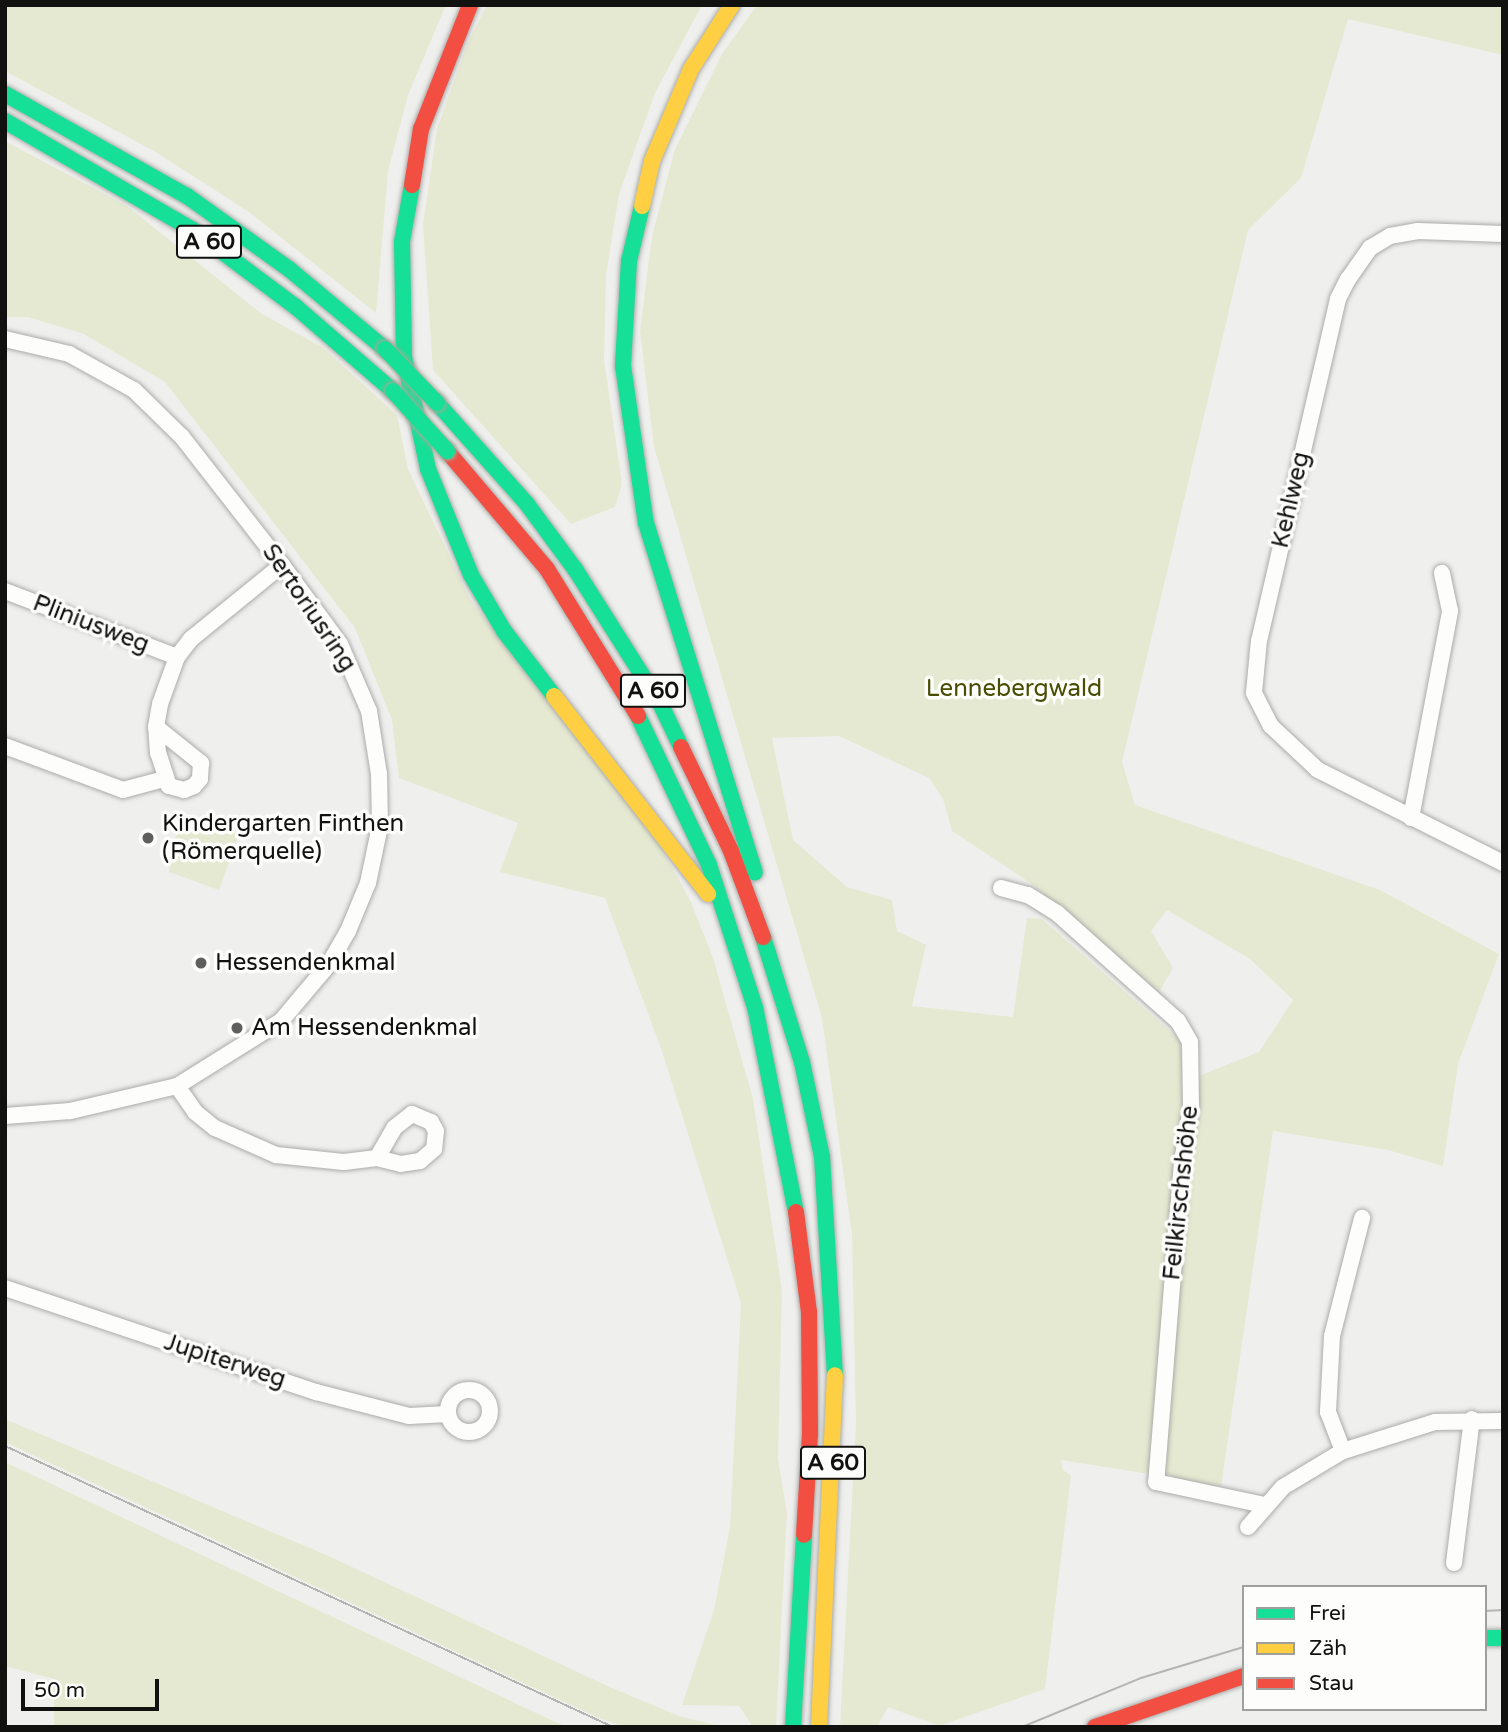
<!DOCTYPE html>
<html>
<head>
<meta charset="utf-8">
<style>
	body { margin:0 }
	#map { position:relative; width:1508px; height:1732px; overflow:hidden; background:#eff0ee; font-family:"Varela Round",sans-serif }
	div>[style] { position:absolute }
	.green>* { inset:0; background:#e5e9d1 }
	.roads { filter:drop-shadow(0 0 2px #abacaa) drop-shadow(0 0 2px #abacaa) }
	.street>* { height:16px; margin:-8px; padding:0 8px; transform-origin:8px; border-radius:8px; background:#fdfdfc }
	.street>.ring { margin:-8px; padding:0; box-sizing:content-box; background:none; border:16px solid #fdfdfc; border-radius:50% }
	.fast>* { height:16px; margin:-8px; padding:0 8px; transform-origin:8px; border-radius:8px; background:#16e098 }
	.slow>* { height:16px; margin:-8px; padding:0 8px; transform-origin:8px; border-radius:8px; background:#ffcf43 }
	.jam>* { height:16px; margin:-8px; padding:0 8px; transform-origin:8px; border-radius:8px; background:#f24e42 }
	.tram>* { height:2px; margin:-1px; padding:0 1px; transform-origin:1px; border-radius:1px; background:#b4b4b3 }
	.bridges { filter:drop-shadow(0 0 2px #a6a898) drop-shadow(0 0 2px #a6a898) }
	.fast-bridge>* { height:16px; margin:-8px; padding:0 8px; transform-origin:8px; border-radius:8px; background:#16e098 }
	.dots>* { width:19px; height:19px; translate:-50% -50%; box-sizing:border-box; border:4px solid #fdfefb; border-radius:50% }
	span { translate:-50% -50%; white-space:nowrap; text-align:center; line-height:1.15; -webkit-text-stroke:7px #fdfefb; paint-order:stroke }
	.shield-label span { padding:2px 5px; background:#fdfefb; border:2px solid; border-radius:5px; -webkit-text-stroke-width:0 }
	.shield-label { font-size:23px; color:#111110; font-weight:700 }
	.street-label { font-size:24px; color:#111110 }
	.park-label { font-size:24px; color:#484d02 }
	.poi-label { font-size:24px; color:#111110 }
	.left { translate:0 -50%; text-align:left }
	.frame { position:absolute; inset:0; border:7px solid #111110; pointer-events:none }
	.legend { position:absolute; left:1242px; top:1585px; width:245px; height:126px; box-sizing:border-box; background:#fdfefb; border:2px solid #9f9f9d; margin:0; padding:9px 12px; list-style:none; font-size:21px; color:#111110 }
	.legend li { display:flex; align-items:center; gap:14px; height:35px }
	.legend b { width:35px; border:2px solid #9f9f9d }
	.scale { position:absolute; left:21px; top:1679px; width:138px; height:32px; box-sizing:border-box; border:4px solid #111110; border-top:0; padding-left:9px; font-size:21px; line-height:24px; white-space:nowrap; color:#111110; -webkit-text-stroke:5px #fdfefb; paint-order:stroke }
</style>
</head>
<body>
<div id="map">
	<div class="green">
		<i style="clip-path:polygon(5px 5px,446px 5px,408px 95px,388px 171px,376px 313px,249px 212px,154px 151px,5px 71px)"></i>
		<i style="clip-path:polygon(487px 5px,702px 5px,655px 93px,619px 194px,606px 275px,604px 360px,622px 484px,615px 507px,571px 524px,433px 370px,423px 225px,437px 129px,468px 42px)"></i>
		<i style="clip-path:polygon(evenodd,757px 5px,1503px 5px,1503px 55px,1348px 19px,1301px 178px,1248px 230px,1122px 762px,1135px 805px,1380px 890px,1499px 954px,1458px 1064px,1443px 1166px,1388px 1150px,1273px 1131px,1221px 1487px,1175px 1478px,1163px 1471px,1143px 1473px,1061px 1460px,1063px 1470px,1071px 1476px,1045px 1689px,939px 1726px,888px 1707px,877px 1727px,840px 1727px,856px 1422px,852px 1235px,822px 1018px,654px 447px,640px 331px,652px 236px,675px 149px,722px 54px,757px 5px,839px 736px,929px 778px,943px 799px,952px 831px,1029px 882px,1159px 992px,1173px 968px,1151px 931px,1167px 910px,1250px 959px,1293px 1000px,1259px 1052px,1186px 1081px,1180px 1040px,1042px 919px,1027px 918px,1013px 1017px,912px 1006px,926px 945px,897px 931px,892px 900px,847px 887px,793px 840px,772px 738px,839px 736px)"></i>
		<i style="clip-path:polygon(5px 141px,127px 206px,262px 314px,322px 347px,397px 415px,408px 469px,470px 599px,656px 838px,691px 902px,713px 958px,753px 1099px,782px 1290px,778px 1459px,787px 1513px,776px 1727px,753px 1727px,739px 1706px,682px 1705px,714px 1610px,730px 1527px,741px 1303px,662px 1051px,605px 898px,500px 872px,518px 823px,399px 778px,392px 720px,355px 628px,165px 382px,84px 334px,28px 317px,5px 317px)"></i>
		<i style="clip-path:polygon(205px 816px,241px 829px,219px 890px,169px 872px,170px 846px,186px 820px,196px 824px)"></i>
		<i style="clip-path:polygon(5px 1419px,324px 1554px,612px 1688px,679px 1716px,723px 1727px,624px 1727px,599px 1718px,5px 1442px)"></i>
		<i style="clip-path:polygon(5px 1462px,549px 1719px,567px 1727px,54px 1727px,54px 1679px,5px 1666px)"></i>
	</div>
	<div class="roads">
		<div class="street">
			<i style="left:1503px;top:234px;width:85px;rotate:-178deg"></i>
			<i style="left:1418px;top:231px;width:28px;rotate:170deg"></i>
			<i style="left:1390px;top:236px;width:23px;rotate:149deg"></i>
			<i style="left:1370px;top:248px;width:38px;rotate:125deg"></i>
			<i style="left:1348px;top:279px;width:22px;rotate:117deg"></i>
			<i style="left:1338px;top:299px;width:350px;rotate:103deg"></i>
			<i style="left:1259px;top:640px;width:53px;rotate:95.4deg"></i>
			<i style="left:1254px;top:693px;width:37px;rotate:63deg"></i>
			<i style="left:1271px;top:726px;width:64px;rotate:43.1deg"></i>
			<i style="left:1318px;top:770px;width:207px;rotate:26.7deg"></i>
			<i style="left:5px;top:339px;width:66px;rotate:13.2deg"></i>
			<i style="left:69px;top:354px;width:74px;rotate:29deg"></i>
			<i style="left:134px;top:390px;width:67px;rotate:44.4deg"></i>
			<i style="left:182px;top:437px;width:162px;rotate:52deg"></i>
			<i style="left:282px;top:565px;width:98px;rotate:53.7deg"></i>
			<i style="left:340px;top:644px;width:73px;rotate:66.6deg"></i>
			<i style="left:369px;top:711px;width:64px;rotate:81deg"></i>
			<i style="left:379px;top:774px;width:52px;rotate:88.9deg"></i>
			<i style="left:380px;top:826px;width:58px;rotate:101.9deg"></i>
			<i style="left:368px;top:883px;width:52px;rotate:112.6deg"></i>
			<i style="left:348px;top:931px;width:38px;rotate:120deg"></i>
			<i style="left:329px;top:964px;width:75px;rotate:130.1deg"></i>
			<i style="left:281px;top:1021px;width:123px;rotate:148deg"></i>
			<i style="left:177px;top:1086px;width:110px;rotate:166.8deg"></i>
			<i style="left:70px;top:1111px;width:65px;rotate:175.6deg"></i>
			<i style="left:5px;top:591px;width:184px;rotate:21deg"></i>
			<i style="left:156px;top:727px;width:58px;rotate:38.7deg"></i>
			<i style="left:201px;top:763px;width:16px;rotate:94deg"></i>
			<i style="left:200px;top:779px;width:9px;rotate:131deg"></i>
			<i style="left:194px;top:786px;width:11px;rotate:158deg"></i>
			<i style="left:184px;top:790px;width:16px;rotate:-165deg"></i>
			<i style="left:169px;top:786px;width:35px;rotate:-108deg"></i>
			<i style="left:158px;top:753px;width:26px;rotate:-94deg"></i>
			<i style="left:156px;top:727px;width:23px;rotate:-80deg"></i>
			<i style="left:160px;top:704px;width:50px;rotate:-70.1deg"></i>
			<i style="left:177px;top:657px;width:23px;rotate:-52deg"></i>
			<i style="left:191px;top:639px;width:117px;rotate:-39.1deg"></i>
			<i style="left:5px;top:746px;width:126px;rotate:20.4deg"></i>
			<i style="left:123px;top:790px;width:42px;rotate:-15deg"></i>
			<i style="left:1411px;top:818px;width:211px;rotate:-79.3deg"></i>
			<i style="left:1450px;top:611px;width:39px;rotate:-102deg"></i>
			<i style="left:1001px;top:888px;width:28px;rotate:15deg"></i>
			<i style="left:1028px;top:895px;width:34px;rotate:32deg"></i>
			<i style="left:1057px;top:913px;width:162px;rotate:41.8deg"></i>
			<i style="left:1178px;top:1021px;width:24px;rotate:60deg"></i>
			<i style="left:1190px;top:1042px;width:65px;rotate:89.1deg"></i>
			<i style="left:1191px;top:1107px;width:56px;rotate:99.3deg"></i>
			<i style="left:1182px;top:1162px;width:321px;rotate:94.6deg"></i>
			<i style="left:1156px;top:1482px;width:110px;rotate:12deg"></i>
			<i style="left:177px;top:1086px;width:32px;rotate:55deg"></i>
			<i style="left:195px;top:1112px;width:26px;rotate:39deg"></i>
			<i style="left:215px;top:1128px;width:67px;rotate:23.9deg"></i>
			<i style="left:276px;top:1155px;width:68px;rotate:5.9deg"></i>
			<i style="left:344px;top:1162px;width:33px;rotate:-7deg"></i>
			<i style="left:377px;top:1158px;width:34px;rotate:-60deg"></i>
			<i style="left:394px;top:1128px;width:23px;rotate:-38deg"></i>
			<i style="left:412px;top:1114px;width:21px;rotate:23deg"></i>
			<i style="left:431px;top:1122px;width:10px;rotate:61deg"></i>
			<i style="left:436px;top:1131px;width:18px;rotate:96deg"></i>
			<i style="left:434px;top:1149px;width:18px;rotate:139deg"></i>
			<i style="left:420px;top:1161px;width:19px;rotate:171deg"></i>
			<i style="left:401px;top:1164px;width:25px;rotate:-166deg"></i>
			<i style="left:5px;top:1288px;width:328px;rotate:18.5deg"></i>
			<i style="left:316px;top:1392px;width:96px;rotate:14.5deg"></i>
			<i style="left:409px;top:1416px;width:39px;rotate:-3deg"></i>
			<i class="ring" style="left:448px;top:1390px;width:26px;height:26px"></i>
			<i style="left:1343px;top:1451px;width:42px;rotate:-111deg"></i>
			<i style="left:1328px;top:1412px;width:76px;rotate:-87deg"></i>
			<i style="left:1332px;top:1336px;width:122px;rotate:-75.7deg"></i>
			<i style="left:1248px;top:1527px;width:53px;rotate:-48.8deg"></i>
			<i style="left:1283px;top:1487px;width:70px;rotate:-31deg"></i>
			<i style="left:1343px;top:1451px;width:96px;rotate:-17.5deg"></i>
			<i style="left:1435px;top:1422px;width:68px;rotate:-0.8deg"></i>
			<i style="left:1454px;top:1563px;width:145px;rotate:-82.9deg"></i>
		</div>
		<div class="fast">
			<i style="left:5px;top:94px;width:209px;rotate:29.3deg"></i>
			<i style="left:187px;top:196px;width:125px;rotate:35.6deg"></i>
			<i style="left:289px;top:269px;width:125px;rotate:39.8deg"></i>
			<i style="left:5px;top:121px;width:217px;rotate:30.1deg"></i>
			<i style="left:193px;top:230px;width:129px;rotate:36.8deg"></i>
			<i style="left:296px;top:307px;width:128px;rotate:40.9deg"></i>
			<i style="left:412px;top:185px;width:58px;rotate:100deg"></i>
			<i style="left:402px;top:242px;width:115px;rotate:89deg"></i>
			<i style="left:404px;top:357px;width:115px;rotate:77.9deg"></i>
			<i style="left:428px;top:469px;width:114px;rotate:67.9deg"></i>
			<i style="left:471px;top:575px;width:65px;rotate:59.5deg"></i>
			<i style="left:504px;top:631px;width:82px;rotate:52.4deg"></i>
			<i style="left:642px;top:206px;width:57px;rotate:103.3deg"></i>
			<i style="left:629px;top:261px;width:105px;rotate:93.3deg"></i>
			<i style="left:623px;top:366px;width:159px;rotate:81.7deg"></i>
			<i style="left:646px;top:523px;width:366px;rotate:72.7deg"></i>
			<i style="left:437px;top:403px;width:135px;rotate:48.3deg"></i>
			<i style="left:527px;top:504px;width:81px;rotate:53.6deg"></i>
			<i style="left:575px;top:569px;width:161px;rotate:57.7deg"></i>
			<i style="left:661px;top:705px;width:47px;rotate:64.5deg"></i>
			<i style="left:638px;top:716px;width:165px;rotate:64.5deg"></i>
			<i style="left:709px;top:865px;width:149px;rotate:72.1deg"></i>
			<i style="left:755px;top:1007px;width:209px;rotate:78.7deg"></i>
			<i style="left:763px;top:937px;width:131px;rotate:72.7deg"></i>
			<i style="left:802px;top:1062px;width:97px;rotate:78.1deg"></i>
			<i style="left:822px;top:1157px;width:218px;rotate:86.6deg"></i>
			<i style="left:1485px;top:1638px;width:18px"></i>
			<i style="left:793px;top:1727px;width:192px;rotate:-86.7deg"></i>
		</div>
		<div class="slow">
			<i style="left:642px;top:206px;width:46px;rotate:-77.5deg"></i>
			<i style="left:652px;top:161px;width:100px;rotate:-67deg"></i>
			<i style="left:691px;top:69px;width:76px;rotate:-57.4deg"></i>
			<i style="left:554px;top:696px;width:251px;rotate:52.1deg"></i>
			<i style="left:819px;top:1727px;width:352px;rotate:-87.4deg"></i>
		</div>
		<div class="jam">
			<i style="left:412px;top:185px;width:57px;rotate:-80.9deg"></i>
			<i style="left:421px;top:129px;width:133px;rotate:-68.4deg"></i>
			<i style="left:447px;top:451px;width:155px;rotate:49.7deg"></i>
			<i style="left:547px;top:569px;width:173px;rotate:58.2deg"></i>
			<i style="left:681px;top:747px;width:115px;rotate:64.3deg"></i>
			<i style="left:731px;top:851px;width:92px;rotate:69.6deg"></i>
			<i style="left:796px;top:1212px;width:101px;rotate:82.6deg"></i>
			<i style="left:809px;top:1312px;width:122px;rotate:89.5deg"></i>
			<i style="left:810px;top:1434px;width:101px;rotate:93.4deg"></i>
			<i style="left:1095px;top:1727px;width:157px;rotate:-18.9deg"></i>
		</div>
	</div>
	<div class="tram">
		<i style="left:5px;top:1446px;width:670px;rotate:24.81deg"></i>
		<i style="left:1485px;top:1611px;width:18px;rotate:-3deg"></i>
		<i style="left:1022px;top:1727px;width:129px;rotate:-22.4deg"></i>
		<i style="left:1141px;top:1678px;width:108px;rotate:-16.8deg"></i>
	</div>
	<div class="bridges">
		<div class="fast-bridge">
			<i style="left:385px;top:349px;width:75px;rotate:46.1deg"></i>
			<i style="left:393px;top:391px;width:81px;rotate:48deg"></i>
		</div>
	</div>
	<div class="dots">
		<i style="left:148px;top:838px;background:#5f5f5e"></i>
		<i style="left:201px;top:963px;background:#5f5f5e"></i>
		<i style="left:237px;top:1028px;background:#5f5f5e"></i>
	</div>
	<div class="shield-label">
		<span style="left:209px;top:242px">A 60</span>
		<span style="left:653px;top:691px">A 60</span>
		<span style="left:833px;top:1463px">A 60</span>
	</div>
	<div class="street-label">
		<span style="left:1291px;top:500px;rotate:-77deg">Kehlweg</span>
		<span style="left:309px;top:608px;rotate:56deg">Sertoriusring</span>
		<span style="left:91px;top:624px;rotate:21deg">Pliniusweg</span>
		<span style="left:1181px;top:1193px;rotate:-84deg">Feilkirschshöhe</span>
		<span style="left:225px;top:1361px;rotate:18deg">Jupiterweg</span>
	</div>
	<div class="park-label">
		<span style="left:1014px;top:689px">Lennebergwald</span>
	</div>
	<div class="poi-label">
		<span class="left" style="left:162px;top:838px">Kindergarten Finthen<br>(Römerquelle)</span>
		<span class="left" style="left:215px;top:963px">Hessendenkmal</span>
		<span class="left" style="left:251px;top:1028px">Am Hessendenkmal</span>
	</div>
	<div class="frame"></div>
	<ul class="legend">
	<li><b style="height:9px;background:#16e098"></b>Frei</li>
	<li><b style="height:9px;background:#ffcf43"></b>Zäh</li>
	<li><b style="height:9px;background:#f24e42"></b>Stau</li>
	</ul>
	<div class="scale">50 m</div>
</div>
</body>
</html>
